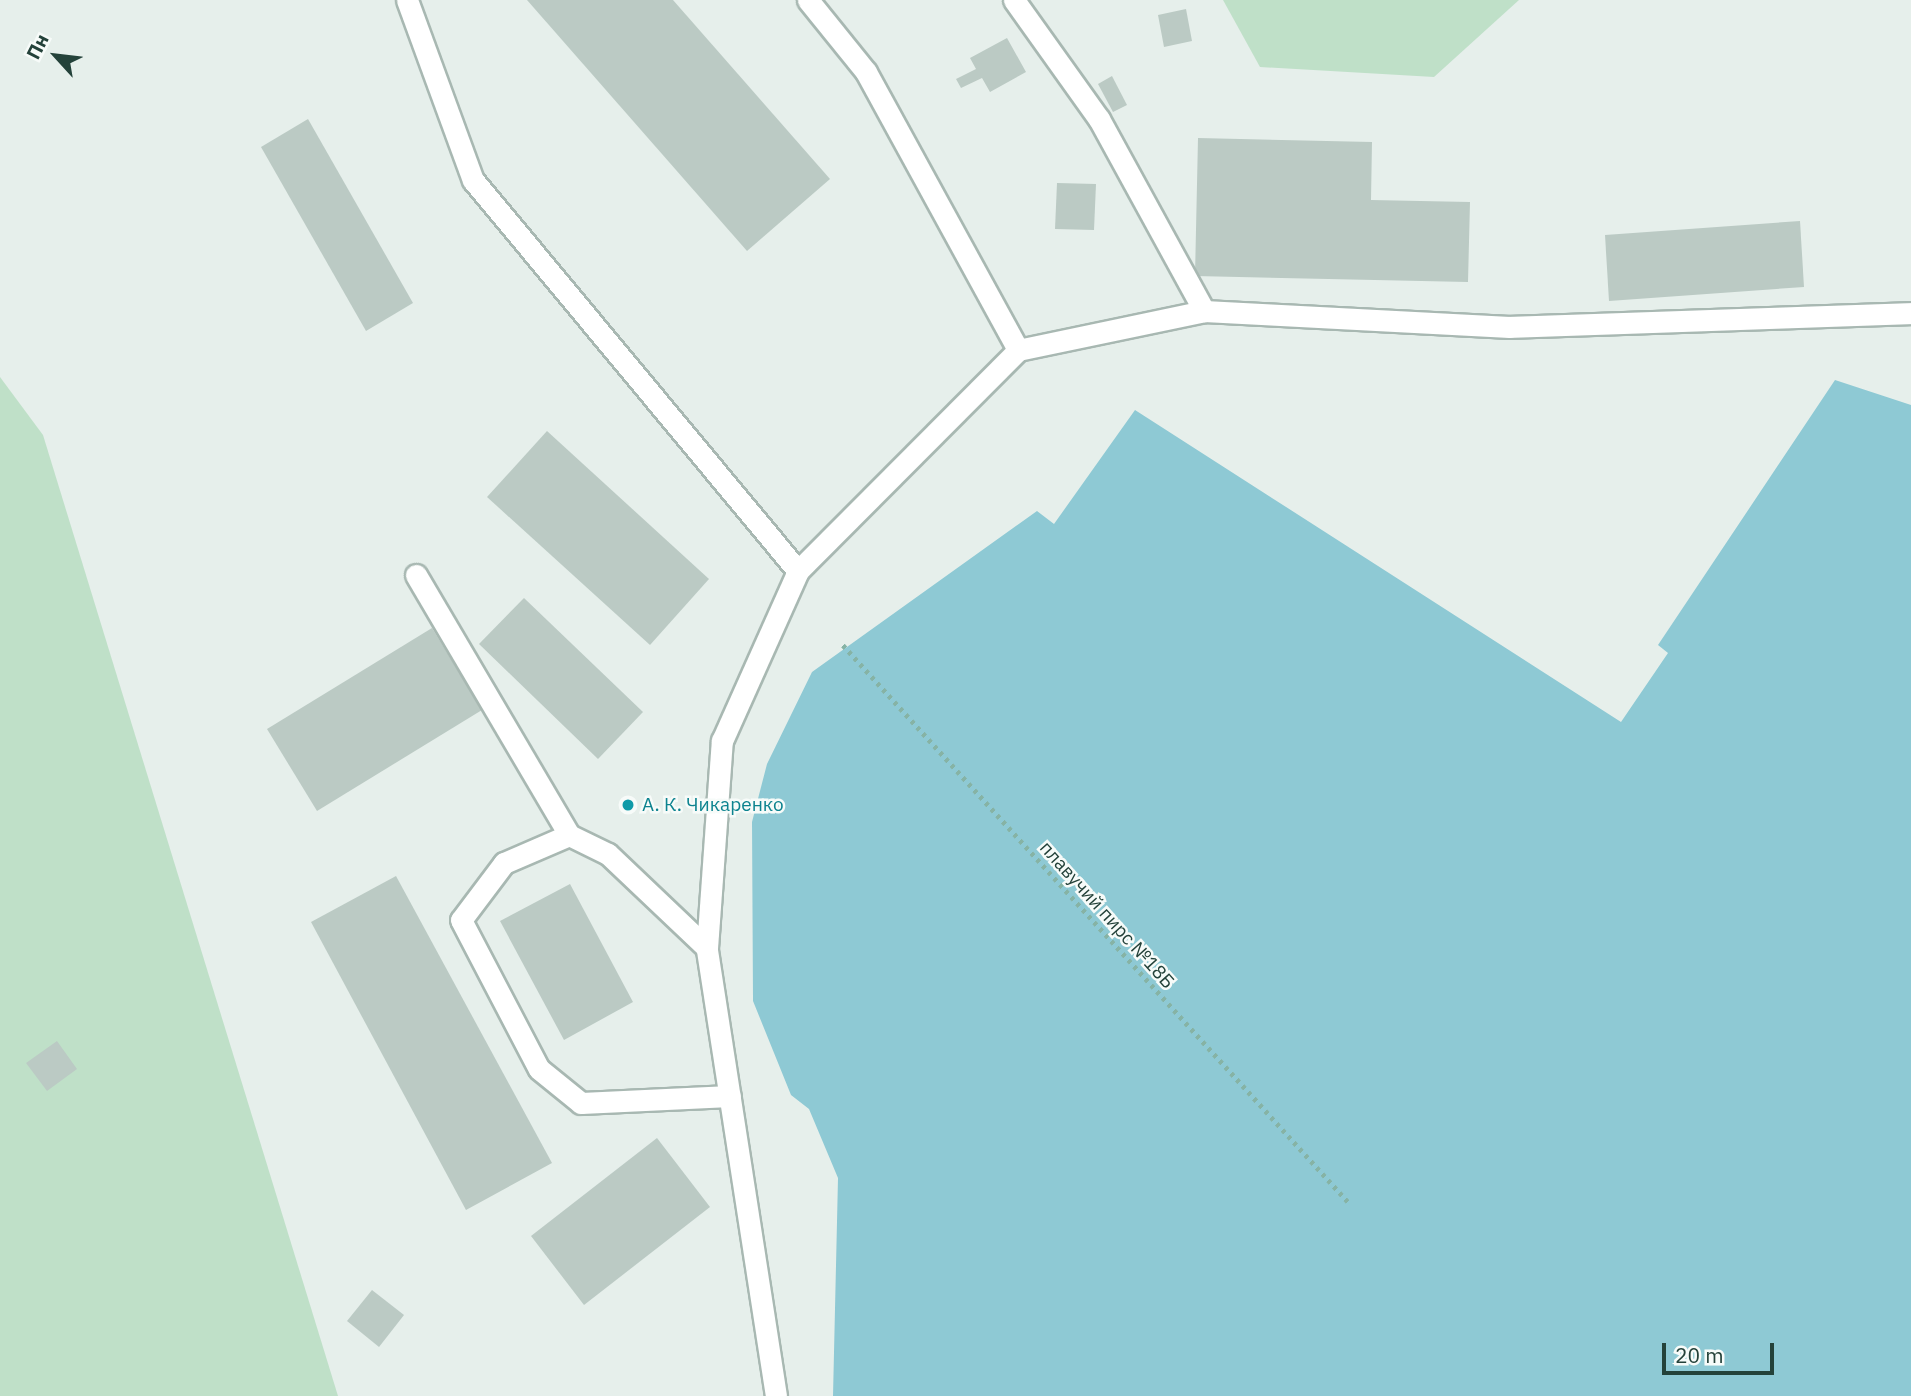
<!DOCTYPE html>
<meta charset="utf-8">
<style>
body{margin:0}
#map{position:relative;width:1911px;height:1396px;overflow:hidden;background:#e6efeb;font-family:"IBM Plex Sans",sans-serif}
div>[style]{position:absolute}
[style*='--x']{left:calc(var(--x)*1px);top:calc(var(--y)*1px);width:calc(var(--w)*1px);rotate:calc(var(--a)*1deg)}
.green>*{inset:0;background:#bfe0c8}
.water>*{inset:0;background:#8ec9d4}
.building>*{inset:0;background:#bbcac4}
.path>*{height:4.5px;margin-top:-2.25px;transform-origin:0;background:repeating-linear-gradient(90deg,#86b3a5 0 3.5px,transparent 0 8.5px)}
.roads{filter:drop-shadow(2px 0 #a8b8b2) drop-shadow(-2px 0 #a8b8b2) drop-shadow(0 2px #a8b8b2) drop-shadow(0 -2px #a8b8b2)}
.minor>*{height:21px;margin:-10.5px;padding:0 10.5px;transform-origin:10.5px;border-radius:10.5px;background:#fff}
.dots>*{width:19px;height:19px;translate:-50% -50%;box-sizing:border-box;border:4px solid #f7fbf9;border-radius:50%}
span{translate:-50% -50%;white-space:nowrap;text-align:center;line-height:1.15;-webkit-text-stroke:5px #f7fbf9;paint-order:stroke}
.culture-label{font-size:19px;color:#0d838f}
.left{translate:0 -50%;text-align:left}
.street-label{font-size:19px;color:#24423a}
.north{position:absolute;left:21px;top:21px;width:70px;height:70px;-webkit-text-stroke:5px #f7fbf9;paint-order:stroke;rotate:297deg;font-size:19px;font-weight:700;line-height:28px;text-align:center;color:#24423a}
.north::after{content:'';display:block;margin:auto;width:24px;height:32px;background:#24423a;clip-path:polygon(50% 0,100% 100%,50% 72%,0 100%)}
.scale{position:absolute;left:1662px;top:1343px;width:112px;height:32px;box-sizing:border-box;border:4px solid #24423a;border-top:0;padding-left:9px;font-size:21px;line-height:24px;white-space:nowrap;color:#24423a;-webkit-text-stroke:5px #f7fbf9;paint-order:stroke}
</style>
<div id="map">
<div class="green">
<i style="clip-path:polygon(1223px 0,1519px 0,1434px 77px,1260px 67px)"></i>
<i style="clip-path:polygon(0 377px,43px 435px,338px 1396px,0 1396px)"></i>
</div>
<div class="water">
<i style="clip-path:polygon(1835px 380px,1911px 405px,1911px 1396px,833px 1396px,838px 1178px,809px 1109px,791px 1095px,753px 1001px,752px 822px,767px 764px,812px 672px,1037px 511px,1054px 524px,1135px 410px,1621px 722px,1668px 653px,1658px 645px)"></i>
</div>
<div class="building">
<i style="clip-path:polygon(527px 0,673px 0,830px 179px,747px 251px)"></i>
<i style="clip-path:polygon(1186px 9px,1192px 41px,1164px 47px,1158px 15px)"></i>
<i style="clip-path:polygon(1007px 38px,1026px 72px,990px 92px,982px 78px,961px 88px,956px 79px,976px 69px,970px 58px)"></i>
<i style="clip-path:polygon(1112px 76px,1127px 105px,1113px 112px,1098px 84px)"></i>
<i style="clip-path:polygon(308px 119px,413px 303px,366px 331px,261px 147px)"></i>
<i style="clip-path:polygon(1198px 138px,1372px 142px,1371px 200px,1470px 202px,1468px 282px,1195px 276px)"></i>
<i style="clip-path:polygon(1057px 183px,1096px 184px,1094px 230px,1055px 229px)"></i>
<i style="clip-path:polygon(1800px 221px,1804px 287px,1609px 301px,1605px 235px)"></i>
<i style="clip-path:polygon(547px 431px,709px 579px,650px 645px,487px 497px)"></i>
<i style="clip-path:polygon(524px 598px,643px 712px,598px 759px,479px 644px)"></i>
<i style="clip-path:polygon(432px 628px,482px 710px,317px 811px,267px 729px)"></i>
<i style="clip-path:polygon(396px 876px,552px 1163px,466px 1210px,311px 922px)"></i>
<i style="clip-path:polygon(570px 884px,633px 1002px,564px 1040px,500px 921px)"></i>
<i style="clip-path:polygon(57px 1041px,77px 1069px,47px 1091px,26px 1063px)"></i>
<i style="clip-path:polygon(657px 1138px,710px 1207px,584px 1305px,531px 1236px)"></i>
<i style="clip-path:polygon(372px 1290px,404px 1315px,379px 1347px,347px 1321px)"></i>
</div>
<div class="path">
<i style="--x:843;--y:645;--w:755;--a:47.79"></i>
</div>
<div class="roads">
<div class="minor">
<i style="--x:407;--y:0;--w:192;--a:69.9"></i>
<i style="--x:473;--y:180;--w:508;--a:50.27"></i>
<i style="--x:808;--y:0;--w:92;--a:51.1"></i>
<i style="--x:866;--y:72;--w:317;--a:61.3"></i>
<i style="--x:1014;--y:0;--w:146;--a:54.5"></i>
<i style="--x:1099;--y:119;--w:219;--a:61.3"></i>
<i style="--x:416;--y:575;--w:302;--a:59.5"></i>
<i style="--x:707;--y:948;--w:137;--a:-136.5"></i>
<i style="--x:608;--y:854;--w:43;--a:-154"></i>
<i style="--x:569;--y:835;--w:71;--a:156.7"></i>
<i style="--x:504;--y:863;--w:71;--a:127"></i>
<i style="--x:461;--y:920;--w:168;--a:62.4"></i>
<i style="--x:539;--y:1069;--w:54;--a:39"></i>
<i style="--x:581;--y:1103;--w:149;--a:-2.7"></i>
<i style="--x:776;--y:1396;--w:453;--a:-98.8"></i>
<i style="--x:707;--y:948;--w:208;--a:-85.9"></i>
<i style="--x:722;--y:741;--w:186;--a:-65.9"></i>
<i style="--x:798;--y:571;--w:312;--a:-45.1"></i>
<i style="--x:1018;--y:350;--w:190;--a:-11.8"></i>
<i style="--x:1204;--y:311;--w:306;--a:3"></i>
<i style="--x:1510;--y:327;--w:401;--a:-2"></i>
</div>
</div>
<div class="dots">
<i style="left:628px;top:805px;background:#0f9aa8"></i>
</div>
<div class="culture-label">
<span class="left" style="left:642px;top:805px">А. К. Чикаренко</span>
</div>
<div class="street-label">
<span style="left:1107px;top:915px;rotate:48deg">плавучий пирс №18Б</span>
</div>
<div class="north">Пн</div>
<div class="scale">20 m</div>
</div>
